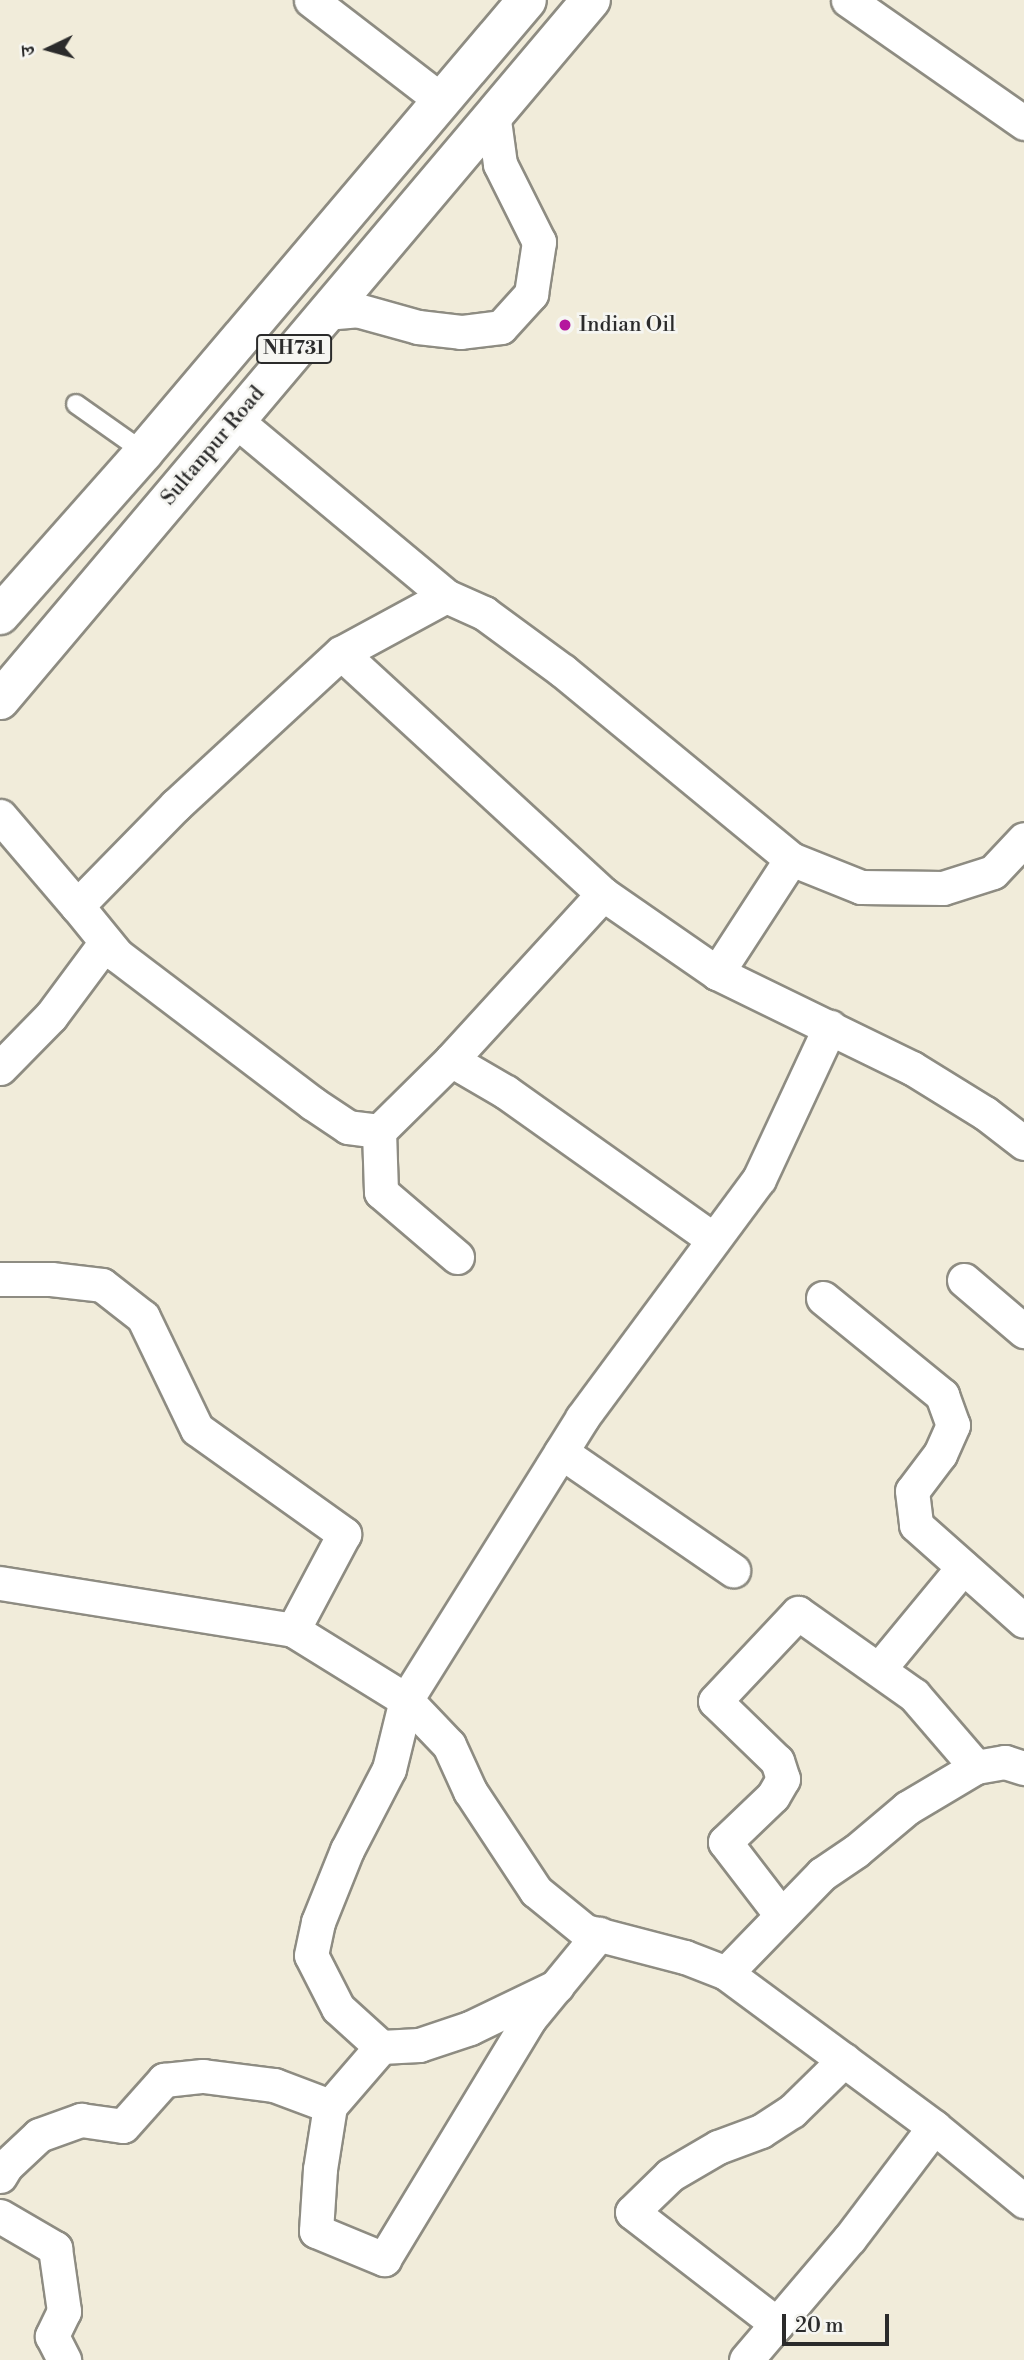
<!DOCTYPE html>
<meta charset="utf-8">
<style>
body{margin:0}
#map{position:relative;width:1024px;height:2360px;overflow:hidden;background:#f1ecda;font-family:"Libre Bodoni","Noto Serif Devanagari",serif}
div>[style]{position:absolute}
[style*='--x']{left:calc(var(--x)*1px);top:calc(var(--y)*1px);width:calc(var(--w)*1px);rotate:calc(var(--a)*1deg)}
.roads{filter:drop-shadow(2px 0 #8e8c82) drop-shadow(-2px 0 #8e8c82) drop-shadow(0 2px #8e8c82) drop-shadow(0 -2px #8e8c82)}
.service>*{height:18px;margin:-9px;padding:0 9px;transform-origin:9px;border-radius:9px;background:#fff}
.minor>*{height:33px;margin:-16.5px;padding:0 16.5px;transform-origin:16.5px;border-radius:16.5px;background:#fff}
.trunk>*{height:38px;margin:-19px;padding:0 19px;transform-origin:19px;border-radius:19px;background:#fff}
.dots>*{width:19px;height:19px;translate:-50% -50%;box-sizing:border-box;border:4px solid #f6f6f2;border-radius:50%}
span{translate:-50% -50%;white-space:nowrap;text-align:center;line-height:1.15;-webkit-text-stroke:5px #f6f6f2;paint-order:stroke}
.shield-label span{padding:2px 5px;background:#f6f6f2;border:2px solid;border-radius:5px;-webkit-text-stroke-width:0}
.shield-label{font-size:19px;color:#2b2b2b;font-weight:700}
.poi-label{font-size:21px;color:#2b2b2b}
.left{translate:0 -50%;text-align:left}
.street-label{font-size:21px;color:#2b2b2b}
.north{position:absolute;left:14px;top:14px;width:70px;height:70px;-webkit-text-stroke:5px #f6f6f2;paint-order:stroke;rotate:265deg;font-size:19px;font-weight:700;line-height:28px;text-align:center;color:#2b2b2b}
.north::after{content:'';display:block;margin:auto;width:24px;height:32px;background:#2b2b2b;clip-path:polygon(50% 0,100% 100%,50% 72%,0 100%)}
.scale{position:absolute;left:782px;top:2314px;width:107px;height:32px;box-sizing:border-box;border:4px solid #2b2b2b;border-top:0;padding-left:9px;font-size:21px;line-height:24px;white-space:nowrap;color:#2b2b2b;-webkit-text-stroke:5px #f6f6f2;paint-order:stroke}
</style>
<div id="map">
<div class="roads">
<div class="service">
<i style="--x:76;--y:404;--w:83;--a:35.2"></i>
</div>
<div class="minor">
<i style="--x:311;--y:0;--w:164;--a:37.6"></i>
<i style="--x:848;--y:0;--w:215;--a:34.9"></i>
<i style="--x:325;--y:313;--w:32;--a:-5"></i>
<i style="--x:357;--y:310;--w:63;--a:15.6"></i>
<i style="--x:418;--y:327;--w:43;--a:6.6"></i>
<i style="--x:461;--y:332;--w:40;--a:-7.1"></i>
<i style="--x:501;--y:327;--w:45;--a:-47.7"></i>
<i style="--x:531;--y:294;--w:53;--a:-81.3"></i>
<i style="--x:539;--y:242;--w:87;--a:-116.6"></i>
<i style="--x:500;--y:164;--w:51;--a:-97.8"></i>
<i style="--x:235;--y:420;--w:275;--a:39.8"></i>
<i style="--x:341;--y:653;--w:356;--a:42.6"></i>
<i style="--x:0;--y:816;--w:118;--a:49.5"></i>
<i style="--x:791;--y:859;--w:136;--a:123"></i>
<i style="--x:717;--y:973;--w:217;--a:26"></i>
<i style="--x:912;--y:1068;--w:86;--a:31.7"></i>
<i style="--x:985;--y:1113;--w:49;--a:37.6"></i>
<i style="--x:717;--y:973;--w:139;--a:-145.3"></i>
<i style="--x:603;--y:894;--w:225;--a:132.5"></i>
<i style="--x:451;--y:1060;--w:101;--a:135.4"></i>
<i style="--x:379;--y:1131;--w:31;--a:-173"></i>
<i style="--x:348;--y:1127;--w:43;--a:-146.3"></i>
<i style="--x:312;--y:1103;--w:245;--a:-142.8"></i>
<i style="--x:117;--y:955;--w:63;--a:-129.2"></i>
<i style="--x:77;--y:906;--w:141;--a:-45.6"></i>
<i style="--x:176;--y:805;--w:224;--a:-42.7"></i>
<i style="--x:341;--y:653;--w:119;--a:-28.5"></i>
<i style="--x:446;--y:596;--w:42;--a:24.1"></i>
<i style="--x:484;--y:613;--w:98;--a:36.3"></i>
<i style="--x:563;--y:671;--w:296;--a:39.5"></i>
<i style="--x:791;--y:859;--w:75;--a:21.8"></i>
<i style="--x:861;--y:887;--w:82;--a:0.7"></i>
<i style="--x:943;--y:888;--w:52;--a:-17.7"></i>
<i style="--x:993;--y:872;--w:45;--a:-46.8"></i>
<i style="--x:451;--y:1060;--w:64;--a:30.2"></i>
<i style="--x:506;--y:1092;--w:254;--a:35.4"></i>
<i style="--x:0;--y:1068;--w:73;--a:-45.6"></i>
<i style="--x:51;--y:1016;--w:92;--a:-53.4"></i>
<i style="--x:379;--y:1131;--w:61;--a:88.1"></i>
<i style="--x:381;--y:1192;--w:100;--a:40.5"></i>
<i style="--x:0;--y:1279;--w:51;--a:0"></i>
<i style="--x:51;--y:1279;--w:51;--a:6.7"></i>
<i style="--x:102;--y:1285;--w:52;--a:38"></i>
<i style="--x:143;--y:1317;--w:124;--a:64.3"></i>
<i style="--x:197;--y:1429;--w:181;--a:35.5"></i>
<i style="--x:344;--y:1534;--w:109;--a:118"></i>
<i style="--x:964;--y:1280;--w:79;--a:40.4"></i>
<i style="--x:823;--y:1298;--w:154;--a:39.2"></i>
<i style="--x:942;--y:1395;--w:32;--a:70"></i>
<i style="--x:953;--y:1425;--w:32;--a:114"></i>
<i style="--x:940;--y:1454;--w:46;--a:127.1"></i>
<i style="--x:912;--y:1491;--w:34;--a:83"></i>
<i style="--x:916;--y:1525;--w:144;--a:41.6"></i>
<i style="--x:561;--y:1452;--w:209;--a:34.5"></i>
<i style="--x:0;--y:1583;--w:297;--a:9.1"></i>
<i style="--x:293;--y:1630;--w:133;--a:31.8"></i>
<i style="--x:406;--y:1700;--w:62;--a:46.3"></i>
<i style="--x:449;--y:1745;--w:51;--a:65.5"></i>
<i style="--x:470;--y:1791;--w:120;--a:56.6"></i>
<i style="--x:536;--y:1891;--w:63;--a:39.2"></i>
<i style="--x:585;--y:1931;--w:103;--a:14.6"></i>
<i style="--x:685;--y:1957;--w:44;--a:21.3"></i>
<i style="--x:726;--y:1973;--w:259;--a:36.5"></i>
<i style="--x:934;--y:2127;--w:117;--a:39.4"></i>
<i style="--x:879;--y:1669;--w:132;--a:-50.5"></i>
<i style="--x:781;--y:1915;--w:92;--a:-127.5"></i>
<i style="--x:725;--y:1842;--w:66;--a:-43.8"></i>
<i style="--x:773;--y:1796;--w:20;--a:-60"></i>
<i style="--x:783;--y:1779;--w:19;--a:-108"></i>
<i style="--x:777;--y:1761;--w:86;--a:-135.9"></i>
<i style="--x:715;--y:1701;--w:121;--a:-46.7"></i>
<i style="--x:798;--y:1613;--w:142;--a:35.3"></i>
<i style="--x:914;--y:1695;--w:95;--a:49.3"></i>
<i style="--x:726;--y:1973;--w:138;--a:-45.9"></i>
<i style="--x:822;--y:1874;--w:41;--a:-34.1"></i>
<i style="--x:856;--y:1851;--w:67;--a:-40.1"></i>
<i style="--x:907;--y:1808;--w:80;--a:-30.7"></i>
<i style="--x:976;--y:1767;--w:29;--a:-10"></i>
<i style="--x:1005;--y:1762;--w:20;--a:18"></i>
<i style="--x:557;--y:1986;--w:97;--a:154.2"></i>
<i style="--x:470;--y:2028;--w:54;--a:161.6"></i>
<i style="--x:419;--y:2045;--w:38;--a:177"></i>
<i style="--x:381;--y:2047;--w:58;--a:-137.8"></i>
<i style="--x:338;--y:2008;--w:59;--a:-117"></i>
<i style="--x:311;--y:1955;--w:34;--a:-78"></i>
<i style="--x:318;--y:1922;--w:78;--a:-68.1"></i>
<i style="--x:347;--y:1850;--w:91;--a:-62.6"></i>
<i style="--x:389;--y:1769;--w:71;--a:-76.2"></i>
<i style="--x:406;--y:1700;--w:332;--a:-58"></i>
<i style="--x:582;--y:1418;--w:297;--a:-53.5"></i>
<i style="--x:759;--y:1179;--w:168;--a:-65"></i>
<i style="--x:381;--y:2047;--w:78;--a:130.8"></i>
<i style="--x:330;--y:2106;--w:64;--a:99"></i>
<i style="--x:320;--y:2169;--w:62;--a:93.7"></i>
<i style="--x:316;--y:2231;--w:74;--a:22.4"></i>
<i style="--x:384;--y:2259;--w:282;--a:-58.8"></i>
<i style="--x:530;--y:2018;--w:109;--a:-50.6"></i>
<i style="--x:0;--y:2176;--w:12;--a:-59"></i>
<i style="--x:6;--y:2166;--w:45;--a:-43.2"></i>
<i style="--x:39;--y:2135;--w:45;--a:-19.7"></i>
<i style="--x:81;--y:2120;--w:42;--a:8.1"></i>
<i style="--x:123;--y:2126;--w:62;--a:-48.3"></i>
<i style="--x:164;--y:2080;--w:39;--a:-6"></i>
<i style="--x:203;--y:2076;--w:72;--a:7.2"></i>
<i style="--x:274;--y:2085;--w:60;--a:20.6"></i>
<i style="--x:0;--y:2216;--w:64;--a:30.2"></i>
<i style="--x:55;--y:2248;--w:64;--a:81.9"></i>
<i style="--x:64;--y:2311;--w:28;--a:116"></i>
<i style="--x:52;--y:2336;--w:27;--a:63"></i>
<i style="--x:777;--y:2324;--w:183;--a:-142.3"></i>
<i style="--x:632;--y:2212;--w:53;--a:-44.2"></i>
<i style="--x:670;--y:2175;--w:56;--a:-30.3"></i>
<i style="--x:718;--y:2147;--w:46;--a:-20.4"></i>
<i style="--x:761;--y:2131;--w:37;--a:-33"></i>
<i style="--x:792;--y:2111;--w:73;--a:-44.4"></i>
<i style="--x:746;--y:2360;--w:160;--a:-49.6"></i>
<i style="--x:850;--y:2238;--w:139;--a:-52.9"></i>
</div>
<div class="trunk">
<i style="--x:0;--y:615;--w:217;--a:-48.5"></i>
<i style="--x:144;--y:452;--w:592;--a:-49.72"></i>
<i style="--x:0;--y:700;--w:916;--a:-49.83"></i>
</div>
</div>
<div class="dots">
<i style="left:565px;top:325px;background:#b5179e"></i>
</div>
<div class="shield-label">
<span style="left:294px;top:349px">NH731</span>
</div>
<div class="poi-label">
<span class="left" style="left:579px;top:325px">Indian Oil</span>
</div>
<div class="street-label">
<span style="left:213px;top:446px;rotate:-50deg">Sultanpur Road</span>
</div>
<div class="north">उ</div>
<div class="scale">20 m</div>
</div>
